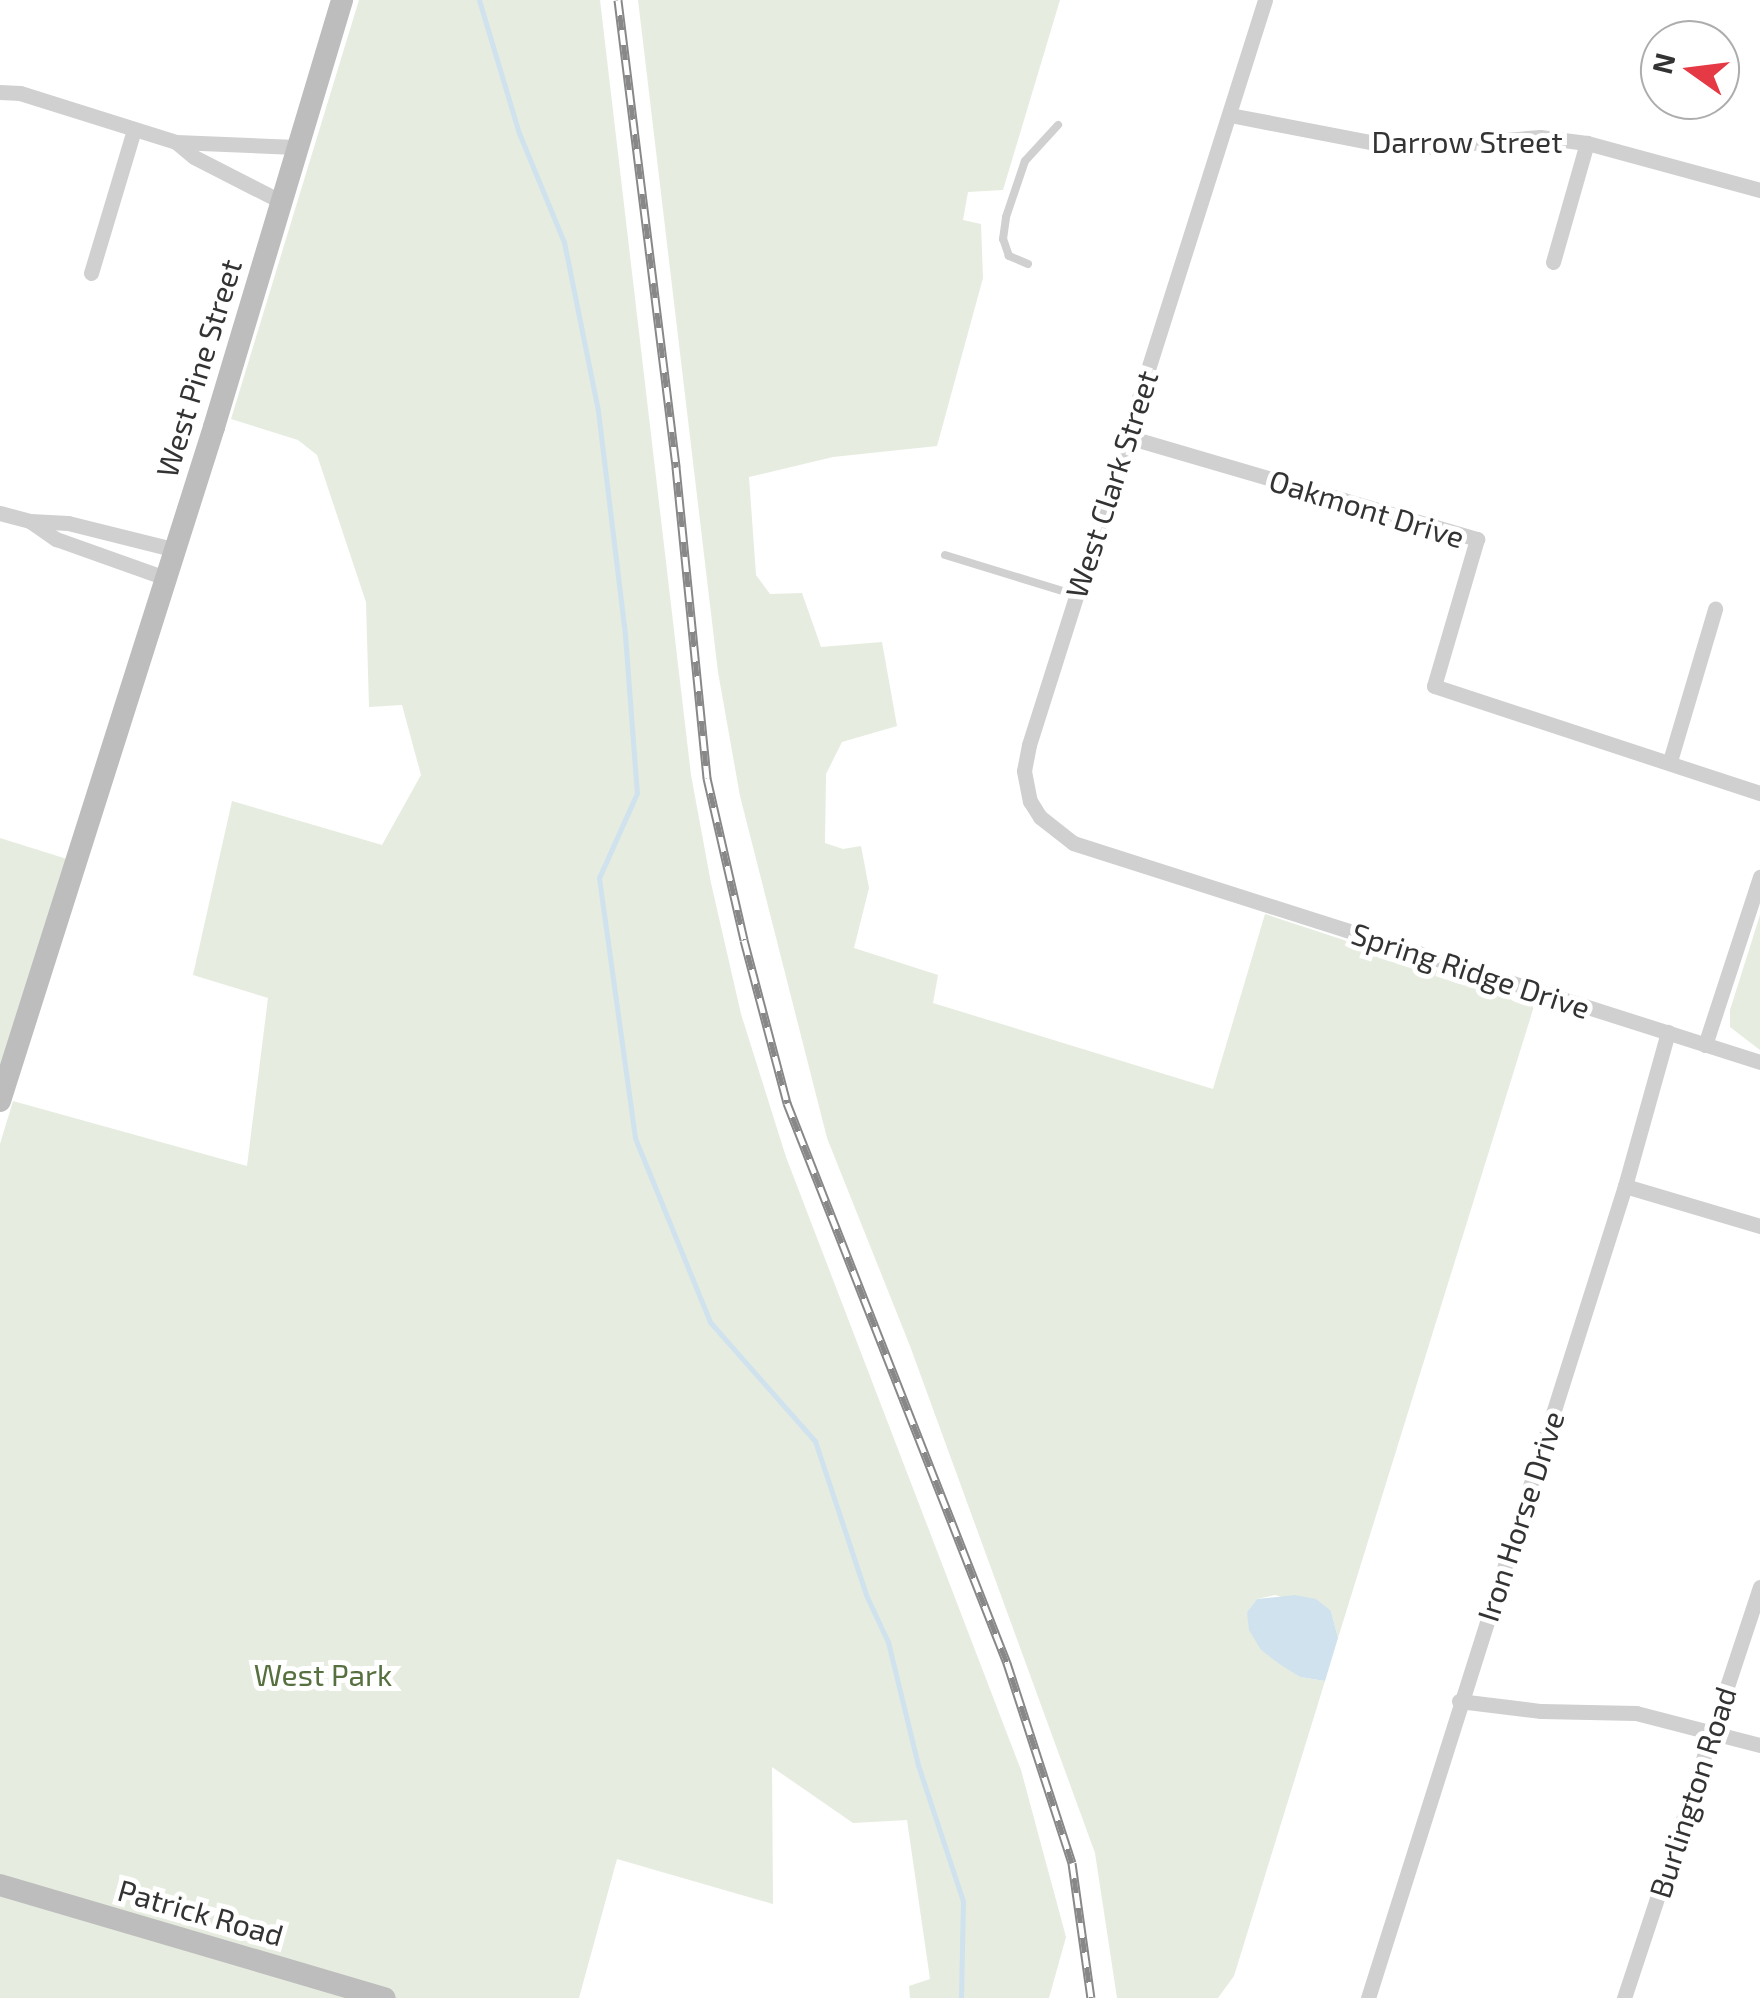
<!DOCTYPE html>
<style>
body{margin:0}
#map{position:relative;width:1760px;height:1998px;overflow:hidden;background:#fff;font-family:"Exo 2",sans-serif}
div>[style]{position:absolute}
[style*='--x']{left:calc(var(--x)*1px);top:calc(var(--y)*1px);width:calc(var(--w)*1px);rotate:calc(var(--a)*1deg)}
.green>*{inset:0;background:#e6ecdf}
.water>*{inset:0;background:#cfe2ee}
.stream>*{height:5px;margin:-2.5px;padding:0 2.5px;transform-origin:2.5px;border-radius:2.5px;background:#cfe2ee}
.lane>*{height:8px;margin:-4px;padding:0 4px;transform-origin:4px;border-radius:4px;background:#d0d0d0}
.street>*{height:15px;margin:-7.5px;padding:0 7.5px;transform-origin:7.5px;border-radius:7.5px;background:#d0d0d0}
.secondary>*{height:22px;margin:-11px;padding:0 11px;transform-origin:11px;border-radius:11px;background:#bdbdbd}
.rail>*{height:9px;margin-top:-4.5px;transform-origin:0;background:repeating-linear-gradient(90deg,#fff 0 15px,#888 0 30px);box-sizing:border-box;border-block:2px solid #888}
span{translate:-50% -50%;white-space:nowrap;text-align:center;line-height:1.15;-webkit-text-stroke:10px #fff;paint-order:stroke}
.street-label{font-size:30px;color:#333}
.park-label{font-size:30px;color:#56703f}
.north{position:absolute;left:1640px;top:20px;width:100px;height:100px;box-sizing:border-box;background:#fff;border:2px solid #adadad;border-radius:50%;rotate:284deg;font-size:28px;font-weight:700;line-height:40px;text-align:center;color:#333}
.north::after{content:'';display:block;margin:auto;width:35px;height:45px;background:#e63946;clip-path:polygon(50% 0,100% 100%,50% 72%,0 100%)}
</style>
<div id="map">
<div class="green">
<i style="clip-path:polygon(359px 0,600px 0,691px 775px,711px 883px,741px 1014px,786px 1157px,1021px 1770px,1066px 1937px,1049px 1998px,910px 1998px,909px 1986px,930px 1979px,907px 1820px,853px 1823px,772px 1767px,773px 1904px,617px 1859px,579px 1998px,0 1998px,0 1144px,13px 1101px,247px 1166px,268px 998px,193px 975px,232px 801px,382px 845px,421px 775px,402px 705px,369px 707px,366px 602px,317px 455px,298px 440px,231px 419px)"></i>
<i style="clip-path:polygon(638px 0,1060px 0,1003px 190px,968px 192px,963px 220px,981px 224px,983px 278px,937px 446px,833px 457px,749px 477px,756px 575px,770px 594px,802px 593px,821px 647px,882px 642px,897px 726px,842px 742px,826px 774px,825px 843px,843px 849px,861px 846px,869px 888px,854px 948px,938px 975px,933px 1003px,1213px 1089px,1265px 914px,1535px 1003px,1338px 1638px,1331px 1611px,1275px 1595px,1257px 1599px,1247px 1612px,1261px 1650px,1300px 1677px,1325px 1681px,1234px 1976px,1218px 1998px,1117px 1998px,1095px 1853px,910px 1346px,827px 1138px,740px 796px,718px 672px)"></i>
<i style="clip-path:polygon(0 838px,67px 859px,0 1070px)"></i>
<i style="clip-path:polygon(1760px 915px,1760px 1050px,1730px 1027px,1730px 1010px)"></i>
</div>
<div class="water">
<i style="clip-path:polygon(1295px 1595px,1316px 1599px,1331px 1611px,1338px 1638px,1325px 1681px,1300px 1677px,1278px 1663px,1261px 1650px,1249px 1630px,1247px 1612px,1257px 1599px)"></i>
</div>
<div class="stream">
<i style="--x:479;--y:0;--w:139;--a:73.3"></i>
<i style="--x:519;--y:133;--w:118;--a:67.6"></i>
<i style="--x:564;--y:242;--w:172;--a:78.6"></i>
<i style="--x:598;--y:411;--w:226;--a:83.1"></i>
<i style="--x:625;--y:635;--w:158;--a:85.7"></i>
<i style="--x:637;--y:793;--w:93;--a:114.1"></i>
<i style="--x:599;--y:878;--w:262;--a:82.1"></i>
<i style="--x:635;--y:1138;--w:199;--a:67.8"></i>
<i style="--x:710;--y:1322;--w:159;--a:48.6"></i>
<i style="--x:815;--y:1441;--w:164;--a:71.6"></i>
<i style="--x:867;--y:1597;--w:50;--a:65"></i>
<i style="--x:888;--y:1642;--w:127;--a:76.3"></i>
<i style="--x:918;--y:1765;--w:143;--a:71.7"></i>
<i style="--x:963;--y:1901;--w:97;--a:91.2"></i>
</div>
<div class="lane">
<i style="--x:1028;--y:264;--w:21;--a:-157"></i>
<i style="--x:1009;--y:256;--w:18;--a:-109"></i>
<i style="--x:1003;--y:239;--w:22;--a:-82"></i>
<i style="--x:1006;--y:217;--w:59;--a:-71.3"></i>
<i style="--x:1025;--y:161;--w:49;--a:-47.5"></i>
<i style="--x:945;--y:555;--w:137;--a:17"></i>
</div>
<div class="street">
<i style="--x:1265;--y:0;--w:781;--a:107.58"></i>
<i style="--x:1029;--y:745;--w:26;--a:101"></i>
<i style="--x:1024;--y:771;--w:31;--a:79"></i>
<i style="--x:1030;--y:801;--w:19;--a:58"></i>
<i style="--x:1040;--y:817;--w:42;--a:38.2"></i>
<i style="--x:1073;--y:843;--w:721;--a:17.68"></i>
<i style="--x:0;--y:92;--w:20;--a:3"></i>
<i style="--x:20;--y:93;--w:164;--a:17.4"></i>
<i style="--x:176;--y:142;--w:120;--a:2.4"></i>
<i style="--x:1230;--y:115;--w:159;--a:10.9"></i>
<i style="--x:1386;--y:145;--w:41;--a:2.8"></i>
<i style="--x:1427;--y:147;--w:113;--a:-5.1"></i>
<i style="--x:1540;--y:137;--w:47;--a:7.3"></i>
<i style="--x:1587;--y:143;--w:179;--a:15.2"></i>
<i style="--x:176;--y:142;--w:23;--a:40"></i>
<i style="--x:194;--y:157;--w:97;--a:27.1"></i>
<i style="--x:1553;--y:262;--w:124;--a:-74.1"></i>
<i style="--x:91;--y:273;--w:149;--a:-73.3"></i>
<i style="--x:1128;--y:437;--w:364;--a:16.3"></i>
<i style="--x:1477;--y:539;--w:153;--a:106.3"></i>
<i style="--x:1434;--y:686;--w:343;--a:18.2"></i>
<i style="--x:0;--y:513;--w:31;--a:15"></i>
<i style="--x:30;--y:521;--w:38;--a:3"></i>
<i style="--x:68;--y:523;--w:107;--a:14"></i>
<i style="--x:30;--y:521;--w:32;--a:35"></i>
<i style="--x:56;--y:539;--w:114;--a:19.6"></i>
<i style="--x:1670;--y:761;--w:159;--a:-73.5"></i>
<i style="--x:1705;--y:1045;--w:177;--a:-71.9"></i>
<i style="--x:1625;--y:1186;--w:141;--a:16.5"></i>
<i style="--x:1459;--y:1701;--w:83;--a:7"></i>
<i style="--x:1541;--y:1711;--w:95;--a:1.2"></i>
<i style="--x:1636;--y:1713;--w:128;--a:14.5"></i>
<i style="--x:1368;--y:1998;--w:852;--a:-72.44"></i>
<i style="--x:1625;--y:1186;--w:160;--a:-74.4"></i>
<i style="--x:1624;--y:1998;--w:433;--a:-71.7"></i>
</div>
<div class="secondary">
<i style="--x:0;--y:1101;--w:707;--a:-72.38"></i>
<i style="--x:214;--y:427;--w:446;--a:-73.3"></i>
<i style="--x:0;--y:1885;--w:401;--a:16.4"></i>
</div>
<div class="rail">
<i style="--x:618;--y:0;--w:471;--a:82.9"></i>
<i style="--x:676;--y:467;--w:313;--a:84.3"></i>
<i style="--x:707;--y:778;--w:166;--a:77.1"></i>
<i style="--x:744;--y:940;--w:169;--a:75.2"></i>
<i style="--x:787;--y:1103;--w:602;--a:68.55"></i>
<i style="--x:1007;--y:1663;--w:210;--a:72"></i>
<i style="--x:1072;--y:1863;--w:136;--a:82"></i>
</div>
<div class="street-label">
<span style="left:1467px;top:141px">Darrow Street</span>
<span style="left:198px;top:368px;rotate:-73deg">West Pine Street</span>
<span style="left:1111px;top:484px;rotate:-72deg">West Clark Street</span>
<span style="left:1367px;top:508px;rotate:17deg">Oakmont Drive</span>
<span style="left:1471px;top:970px;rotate:18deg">Spring Ridge Drive</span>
<span style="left:1520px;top:1516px;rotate:-72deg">Iron Horse Drive</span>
<span style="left:1692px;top:1792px;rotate:-72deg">Burlington Road</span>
<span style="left:201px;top:1912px;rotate:16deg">Patrick Road</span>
</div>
<div class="park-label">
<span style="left:323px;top:1674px">West Park</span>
</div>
<div class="north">N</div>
</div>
